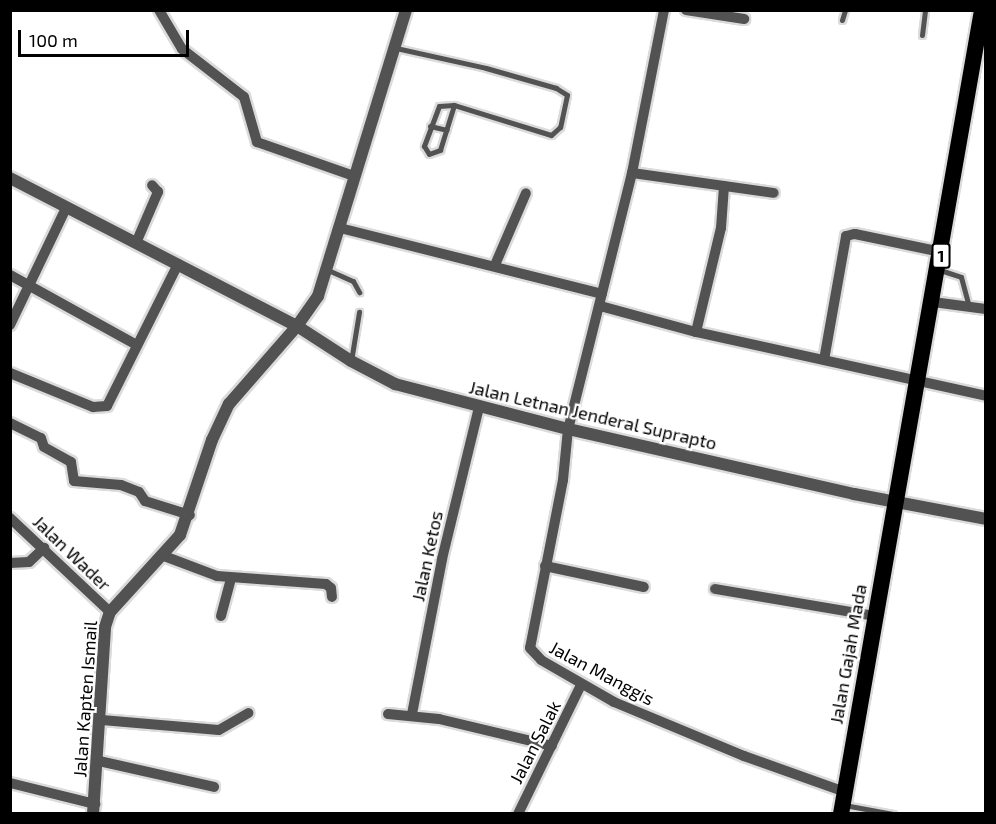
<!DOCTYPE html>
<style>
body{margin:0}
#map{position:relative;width:996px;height:824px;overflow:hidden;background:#fff;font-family:"Exo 2",sans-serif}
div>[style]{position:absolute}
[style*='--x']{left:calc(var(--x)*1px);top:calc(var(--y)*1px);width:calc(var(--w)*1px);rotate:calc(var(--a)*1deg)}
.roads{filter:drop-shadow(2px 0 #dbdbdb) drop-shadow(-2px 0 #dbdbdb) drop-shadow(0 2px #dbdbdb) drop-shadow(0 -2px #dbdbdb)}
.service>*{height:5px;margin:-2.5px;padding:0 2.5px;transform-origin:2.5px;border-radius:2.5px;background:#525252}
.minor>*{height:10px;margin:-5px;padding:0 5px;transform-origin:5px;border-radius:5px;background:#525252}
.tertiary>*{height:12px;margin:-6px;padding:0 6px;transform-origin:6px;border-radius:6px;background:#525252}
.trunk>*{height:16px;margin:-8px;padding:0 8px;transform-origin:8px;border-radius:8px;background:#000}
span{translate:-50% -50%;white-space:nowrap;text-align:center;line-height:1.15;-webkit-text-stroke:4.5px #fff;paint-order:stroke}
.shield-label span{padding:2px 4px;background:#fff;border:2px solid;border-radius:4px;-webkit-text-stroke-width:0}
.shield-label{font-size:16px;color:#000;font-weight:700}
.street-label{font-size:18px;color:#000}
.frame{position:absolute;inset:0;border:12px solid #000;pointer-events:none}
.scale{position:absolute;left:18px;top:30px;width:171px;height:27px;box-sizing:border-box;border:3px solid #000;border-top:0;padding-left:8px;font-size:18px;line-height:21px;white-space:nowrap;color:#000;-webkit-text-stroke:4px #fff;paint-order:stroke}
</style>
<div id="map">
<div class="roads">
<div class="service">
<i style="--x:842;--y:20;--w:10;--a:-73"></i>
<i style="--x:922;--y:35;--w:25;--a:-83"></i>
<i style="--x:396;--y:48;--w:92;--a:12.5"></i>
<i style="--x:486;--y:68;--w:73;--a:15.9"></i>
<i style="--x:556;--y:88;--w:13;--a:32"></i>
<i style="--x:567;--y:95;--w:33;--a:102"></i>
<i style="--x:560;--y:127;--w:12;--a:138"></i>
<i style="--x:551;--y:135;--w:102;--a:-162.8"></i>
<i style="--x:454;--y:105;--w:15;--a:176"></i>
<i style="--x:439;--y:106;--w:43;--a:110.6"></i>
<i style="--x:424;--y:146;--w:9;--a:58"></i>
<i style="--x:429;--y:154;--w:12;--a:-20"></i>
<i style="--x:440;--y:150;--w:47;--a:-72.7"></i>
<i style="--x:430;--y:126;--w:17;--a:13"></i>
<i style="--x:328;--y:270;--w:27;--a:24"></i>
<i style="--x:353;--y:281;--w:13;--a:61"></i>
<i style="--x:940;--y:270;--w:22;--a:18"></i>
<i style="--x:961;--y:277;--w:31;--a:75"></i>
<i style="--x:351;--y:361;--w:50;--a:-80.7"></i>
<i style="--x:844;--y:805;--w:50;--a:10.4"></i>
</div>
<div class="minor">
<i style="--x:159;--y:10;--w:45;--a:59.5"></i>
<i style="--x:182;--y:49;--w:78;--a:37.7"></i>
<i style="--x:244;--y:97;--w:47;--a:73.9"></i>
<i style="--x:257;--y:142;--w:103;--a:19.3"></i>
<i style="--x:664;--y:10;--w:166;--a:101.1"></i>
<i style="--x:632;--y:173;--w:264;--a:104"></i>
<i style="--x:568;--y:429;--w:51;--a:95.6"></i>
<i style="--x:563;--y:480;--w:171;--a:101.1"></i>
<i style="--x:530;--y:648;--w:16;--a:47"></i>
<i style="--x:541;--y:660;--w:84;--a:29.9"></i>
<i style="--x:614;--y:702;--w:141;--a:22.6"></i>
<i style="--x:744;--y:756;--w:107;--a:19.6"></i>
<i style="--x:686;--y:10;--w:59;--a:8.8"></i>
<i style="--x:632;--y:173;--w:143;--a:8"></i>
<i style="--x:340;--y:228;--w:270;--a:14.1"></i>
<i style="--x:136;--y:243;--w:56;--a:-66.7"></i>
<i style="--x:158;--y:192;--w:9;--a:-131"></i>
<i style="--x:495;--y:265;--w:78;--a:-66.7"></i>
<i style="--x:10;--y:275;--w:145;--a:28.9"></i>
<i style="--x:933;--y:302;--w:53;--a:7.5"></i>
<i style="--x:600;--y:306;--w:99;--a:15.2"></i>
<i style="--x:696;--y:332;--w:297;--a:12.4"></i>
<i style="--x:10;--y:325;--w:130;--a:-64.4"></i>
<i style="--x:696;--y:332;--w:107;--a:-76.5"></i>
<i style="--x:721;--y:228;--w:42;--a:-85.9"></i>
<i style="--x:824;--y:360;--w:126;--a:-79.9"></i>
<i style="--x:846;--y:236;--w:9;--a:-13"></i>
<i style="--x:855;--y:234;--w:88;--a:11.8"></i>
<i style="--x:10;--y:373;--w:90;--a:22.3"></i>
<i style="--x:93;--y:407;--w:14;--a:-4"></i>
<i style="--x:107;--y:406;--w:159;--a:-63.4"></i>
<i style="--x:10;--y:423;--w:34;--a:26"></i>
<i style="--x:41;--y:438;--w:9;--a:72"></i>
<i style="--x:44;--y:447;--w:31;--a:29"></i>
<i style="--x:71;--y:462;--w:19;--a:81"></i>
<i style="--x:74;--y:481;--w:47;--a:4.9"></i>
<i style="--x:121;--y:485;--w:19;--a:21"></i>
<i style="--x:139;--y:492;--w:11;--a:56"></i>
<i style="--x:145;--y:501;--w:47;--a:17.3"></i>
<i style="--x:10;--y:518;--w:137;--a:43.2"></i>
<i style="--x:164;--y:556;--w:57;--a:20.7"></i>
<i style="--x:217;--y:576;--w:109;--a:4.2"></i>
<i style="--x:326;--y:584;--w:6;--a:39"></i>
<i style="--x:331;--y:588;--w:9;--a:84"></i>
<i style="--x:10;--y:563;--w:19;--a:-3"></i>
<i style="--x:29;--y:562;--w:21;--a:-43"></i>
<i style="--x:545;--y:566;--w:101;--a:12"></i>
<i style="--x:715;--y:589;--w:161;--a:9.6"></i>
<i style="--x:221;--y:616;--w:39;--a:-75"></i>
<i style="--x:388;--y:714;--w:51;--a:5.6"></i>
<i style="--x:439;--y:719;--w:116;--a:13.4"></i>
<i style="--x:412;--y:714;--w:158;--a:-79"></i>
<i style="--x:442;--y:559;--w:156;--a:-76.3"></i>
<i style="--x:102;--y:720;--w:117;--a:4.9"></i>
<i style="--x:219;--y:730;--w:34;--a:-30"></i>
<i style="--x:99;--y:761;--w:118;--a:12.7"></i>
<i style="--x:10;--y:783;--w:88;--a:13.9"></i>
<i style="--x:518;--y:814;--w:144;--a:-64"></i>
</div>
<div class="tertiary">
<i style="--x:10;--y:178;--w:323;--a:27.3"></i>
<i style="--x:297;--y:326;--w:64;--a:32.9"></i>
<i style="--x:351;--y:361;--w:50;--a:27.6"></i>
<i style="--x:395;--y:384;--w:179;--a:14.6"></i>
<i style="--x:568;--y:429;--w:293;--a:12.8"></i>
<i style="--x:854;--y:494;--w:134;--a:10.7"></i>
<i style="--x:93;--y:814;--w:187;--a:-86.3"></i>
<i style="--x:105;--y:627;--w:16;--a:-72"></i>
<i style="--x:110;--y:612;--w:104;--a:-47.7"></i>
<i style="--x:180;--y:535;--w:100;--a:-71.4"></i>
<i style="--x:212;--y:440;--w:40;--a:-65"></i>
<i style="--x:229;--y:404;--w:103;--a:-48.9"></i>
<i style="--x:297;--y:326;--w:37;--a:-55"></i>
<i style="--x:318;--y:296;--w:299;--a:-72.9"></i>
</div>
<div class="trunk">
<i style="--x:841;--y:814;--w:816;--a:-80.05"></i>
</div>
</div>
<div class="shield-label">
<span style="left:941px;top:256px">1</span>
</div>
<div class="street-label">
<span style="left:593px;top:415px;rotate:13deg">Jalan Letnan Jenderal Suprapto</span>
<span style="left:72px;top:553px;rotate:44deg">Jalan Wader</span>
<span style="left:427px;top:556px;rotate:-78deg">Jalan Ketos</span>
<span style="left:848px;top:654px;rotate:-80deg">Jalan Gajah Mada</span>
<span style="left:602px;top:673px;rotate:28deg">Jalan Manggis</span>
<span style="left:85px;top:699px;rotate:-86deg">Jalan Kapten Ismail</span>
<span style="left:535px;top:742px;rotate:-63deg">Jalan Salak</span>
</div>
<div class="frame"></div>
<div class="scale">100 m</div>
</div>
